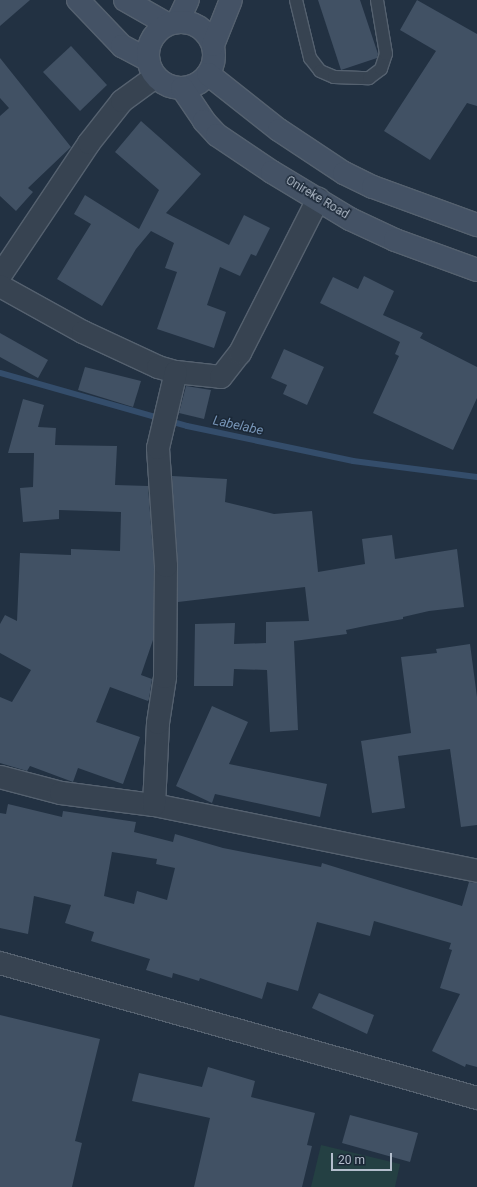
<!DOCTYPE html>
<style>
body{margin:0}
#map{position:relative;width:477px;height:1187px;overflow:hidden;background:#223142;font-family:Roboto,sans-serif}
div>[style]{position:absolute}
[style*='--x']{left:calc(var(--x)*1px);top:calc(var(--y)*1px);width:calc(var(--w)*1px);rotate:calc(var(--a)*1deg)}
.green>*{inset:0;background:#244043}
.stream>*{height:6px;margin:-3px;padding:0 3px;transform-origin:3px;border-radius:3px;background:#344d6b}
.building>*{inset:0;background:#415164}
.roads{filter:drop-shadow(1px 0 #55616f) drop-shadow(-1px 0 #55616f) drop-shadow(0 1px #55616f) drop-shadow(0 -1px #55616f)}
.lane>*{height:12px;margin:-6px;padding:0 6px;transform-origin:6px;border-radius:6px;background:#374351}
.street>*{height:22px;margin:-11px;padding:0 11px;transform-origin:11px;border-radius:11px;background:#374351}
.secondary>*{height:22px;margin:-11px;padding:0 11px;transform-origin:11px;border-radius:11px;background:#445265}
.secondary>.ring{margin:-11px;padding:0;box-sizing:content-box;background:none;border:22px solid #445265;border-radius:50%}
span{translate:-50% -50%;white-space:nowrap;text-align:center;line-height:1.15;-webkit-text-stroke:3px #1b2837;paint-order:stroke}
.street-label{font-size:12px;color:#b3becc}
.water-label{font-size:13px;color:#7795b7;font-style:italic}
.scale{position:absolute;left:331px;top:1153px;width:61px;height:18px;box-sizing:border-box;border:2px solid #b3becc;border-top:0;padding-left:5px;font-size:12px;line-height:14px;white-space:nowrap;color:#b3becc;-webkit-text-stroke:3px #1b2837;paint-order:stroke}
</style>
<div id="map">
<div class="green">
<i style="clip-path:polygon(321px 1145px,400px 1164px,395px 1187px,311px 1187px)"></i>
</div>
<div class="stream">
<i style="--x:0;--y:373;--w:194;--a:15.8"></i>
<i style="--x:187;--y:426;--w:170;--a:11.9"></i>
<i style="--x:353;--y:461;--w:125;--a:7.4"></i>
</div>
<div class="building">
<i style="clip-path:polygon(0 0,30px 0,0 26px)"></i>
<i style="clip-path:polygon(318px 0,360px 0,378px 54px,377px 58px,341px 70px)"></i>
<i style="clip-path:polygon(417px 0,477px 34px,477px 106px,467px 103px,430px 160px,384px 131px,436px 51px,400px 30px)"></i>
<i style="clip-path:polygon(71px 46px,107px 85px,80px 111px,43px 72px)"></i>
<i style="clip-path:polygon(0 58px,71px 147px,28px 188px,33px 192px,16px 211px,0 196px,0 116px,9px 108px,0 98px)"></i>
<i style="clip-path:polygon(141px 121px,201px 174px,166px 213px,229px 245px,244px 215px,270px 228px,256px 256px,251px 254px,240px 276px,220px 267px,207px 305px,226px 312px,214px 348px,157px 329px,177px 272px,165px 268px,174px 243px,151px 231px,136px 249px,102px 306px,57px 279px,91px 224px,74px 214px,85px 195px,139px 229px,159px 190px,115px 152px)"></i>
<i style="clip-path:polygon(364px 276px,394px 291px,383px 315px,423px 333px,420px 338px,477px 367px,477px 398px,453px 450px,373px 413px,399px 356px,395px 354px,400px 342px,320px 303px,333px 277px,358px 289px)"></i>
<i style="clip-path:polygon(0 333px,48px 360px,38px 378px,0 357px)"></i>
<i style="clip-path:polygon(284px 349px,324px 367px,307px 405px,283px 394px,287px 385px,271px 378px)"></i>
<i style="clip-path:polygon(85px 367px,141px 381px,133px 407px,78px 390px)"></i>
<i style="clip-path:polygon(186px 386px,211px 390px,204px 419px,179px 413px)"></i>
<i style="clip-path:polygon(23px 399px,44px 405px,38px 427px,56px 428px,55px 445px,117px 446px,115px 485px,148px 486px,154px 566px,153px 640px,141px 675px,152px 679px,149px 699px,148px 701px,110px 687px,96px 722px,140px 737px,123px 784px,78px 768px,73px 782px,30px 766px,27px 771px,0 763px,0 697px,12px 702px,31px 670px,0 653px,0 624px,5px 615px,17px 621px,20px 553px,71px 555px,71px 549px,120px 551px,121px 512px,59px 510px,59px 519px,23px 522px,20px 488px,33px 487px,34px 453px,8px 453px)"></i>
<i style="clip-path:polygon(172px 476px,227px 479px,225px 502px,274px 514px,312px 511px,318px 572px,365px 564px,362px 539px,392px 535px,395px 559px,457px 549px,464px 607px,429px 611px,403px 617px,403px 619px,370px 625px,346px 630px,347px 634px,294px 641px,298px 730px,270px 732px,267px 670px,234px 669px,233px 686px,194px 686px,195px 624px,235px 623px,234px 644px,266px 643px,266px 622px,309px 621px,305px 587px,178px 602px)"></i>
<i style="clip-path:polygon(470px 644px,477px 697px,477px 825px,461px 827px,450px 749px,398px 756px,405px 808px,372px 813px,361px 741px,411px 733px,401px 657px,437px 653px,436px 649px)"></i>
<i style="clip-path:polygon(212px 706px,248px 722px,229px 764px,327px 784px,320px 817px,215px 794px,212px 803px,176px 786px)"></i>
<i style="clip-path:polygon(evenodd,8px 804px,62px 817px,63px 811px,136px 822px,134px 832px,173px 842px,175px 834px,223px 848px,321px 867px,322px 863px,462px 906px,469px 882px,477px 883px,477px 1067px,466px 1064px,465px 1067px,432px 1051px,460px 994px,440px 988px,452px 950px,449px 949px,451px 943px,374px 921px,370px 936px,317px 922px,298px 991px,267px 982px,262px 999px,200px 978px,199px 981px,173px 973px,172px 978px,146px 970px,150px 959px,91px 941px,94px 932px,65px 923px,71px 905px,34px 896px,28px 934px,0 928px,0 813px,6px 814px,8px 804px,112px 852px,157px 859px,156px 864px,175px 868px,167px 900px,137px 891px,134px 904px,104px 896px,112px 852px)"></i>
<i style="clip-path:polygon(319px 993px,374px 1015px,367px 1034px,312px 1008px)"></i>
<i style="clip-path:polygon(0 1015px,100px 1039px,75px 1141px,82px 1143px,72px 1187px,0 1187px)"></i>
<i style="clip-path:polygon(208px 1067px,255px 1081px,251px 1097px,315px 1113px,307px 1145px,312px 1146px,302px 1187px,194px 1187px,210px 1118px,132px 1101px,139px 1073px,202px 1087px)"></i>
<i style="clip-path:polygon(350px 1115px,418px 1133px,410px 1162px,342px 1143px)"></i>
</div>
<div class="roads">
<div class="lane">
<i style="--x:296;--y:0;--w:60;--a:76.4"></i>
<i style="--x:310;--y:58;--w:16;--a:52"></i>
<i style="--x:320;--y:71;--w:15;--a:23"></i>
<i style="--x:334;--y:77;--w:35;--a:2"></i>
<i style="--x:369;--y:78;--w:15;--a:-37"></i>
<i style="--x:381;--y:69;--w:16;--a:-72"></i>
<i style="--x:386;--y:54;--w:55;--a:-99.5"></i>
</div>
<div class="street">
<i style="--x:0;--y:276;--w:160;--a:-56.2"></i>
<i style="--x:89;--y:143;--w:53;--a:-51.8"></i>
<i style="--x:122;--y:101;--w:41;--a:-36"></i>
<i style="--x:0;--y:286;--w:95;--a:29"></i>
<i style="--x:83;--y:332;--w:83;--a:25"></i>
<i style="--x:158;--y:367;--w:19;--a:16"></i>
<i style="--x:176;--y:372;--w:45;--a:6.3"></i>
<i style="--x:221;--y:377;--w:31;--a:-52"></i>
<i style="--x:240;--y:353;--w:173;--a:-63.1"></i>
<i style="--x:0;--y:777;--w:63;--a:14.7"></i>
<i style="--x:61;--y:793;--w:94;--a:7.4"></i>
<i style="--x:154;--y:805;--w:330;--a:11.5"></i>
<i style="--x:154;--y:805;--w:82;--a:-87.2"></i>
<i style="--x:158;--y:723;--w:47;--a:-81.3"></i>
<i style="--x:165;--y:677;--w:111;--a:-89.5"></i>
<i style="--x:166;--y:566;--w:118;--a:-93.9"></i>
<i style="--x:158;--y:448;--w:78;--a:-76.7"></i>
<i style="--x:0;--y:963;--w:496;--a:15.8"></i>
</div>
<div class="secondary">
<i style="--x:78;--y:0;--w:64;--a:46.3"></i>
<i style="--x:122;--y:46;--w:30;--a:28"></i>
<i style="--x:125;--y:0;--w:48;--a:29.7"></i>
<i style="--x:178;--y:21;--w:23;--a:-65"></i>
<i class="ring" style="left:148px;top:22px;width:44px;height:44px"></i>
<i style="--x:213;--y:45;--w:48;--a:-68.2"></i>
<i style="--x:208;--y:74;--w:90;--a:38.3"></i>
<i style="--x:279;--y:130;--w:78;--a:33.5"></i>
<i style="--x:344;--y:173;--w:32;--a:26"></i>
<i style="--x:373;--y:187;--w:111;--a:20.1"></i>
<i style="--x:182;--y:88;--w:40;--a:56"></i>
<i style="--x:204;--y:121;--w:19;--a:47"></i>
<i style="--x:217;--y:135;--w:66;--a:33.9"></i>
<i style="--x:272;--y:172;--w:91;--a:31.1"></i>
<i style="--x:350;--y:219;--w:50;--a:25"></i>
<i style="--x:395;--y:240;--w:87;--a:20.1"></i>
</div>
</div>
<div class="street-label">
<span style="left:317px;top:198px;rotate:31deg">Onireke Road</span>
</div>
<div class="water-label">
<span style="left:238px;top:426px;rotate:12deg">Labelabe</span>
</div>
<div class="scale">20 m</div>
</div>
